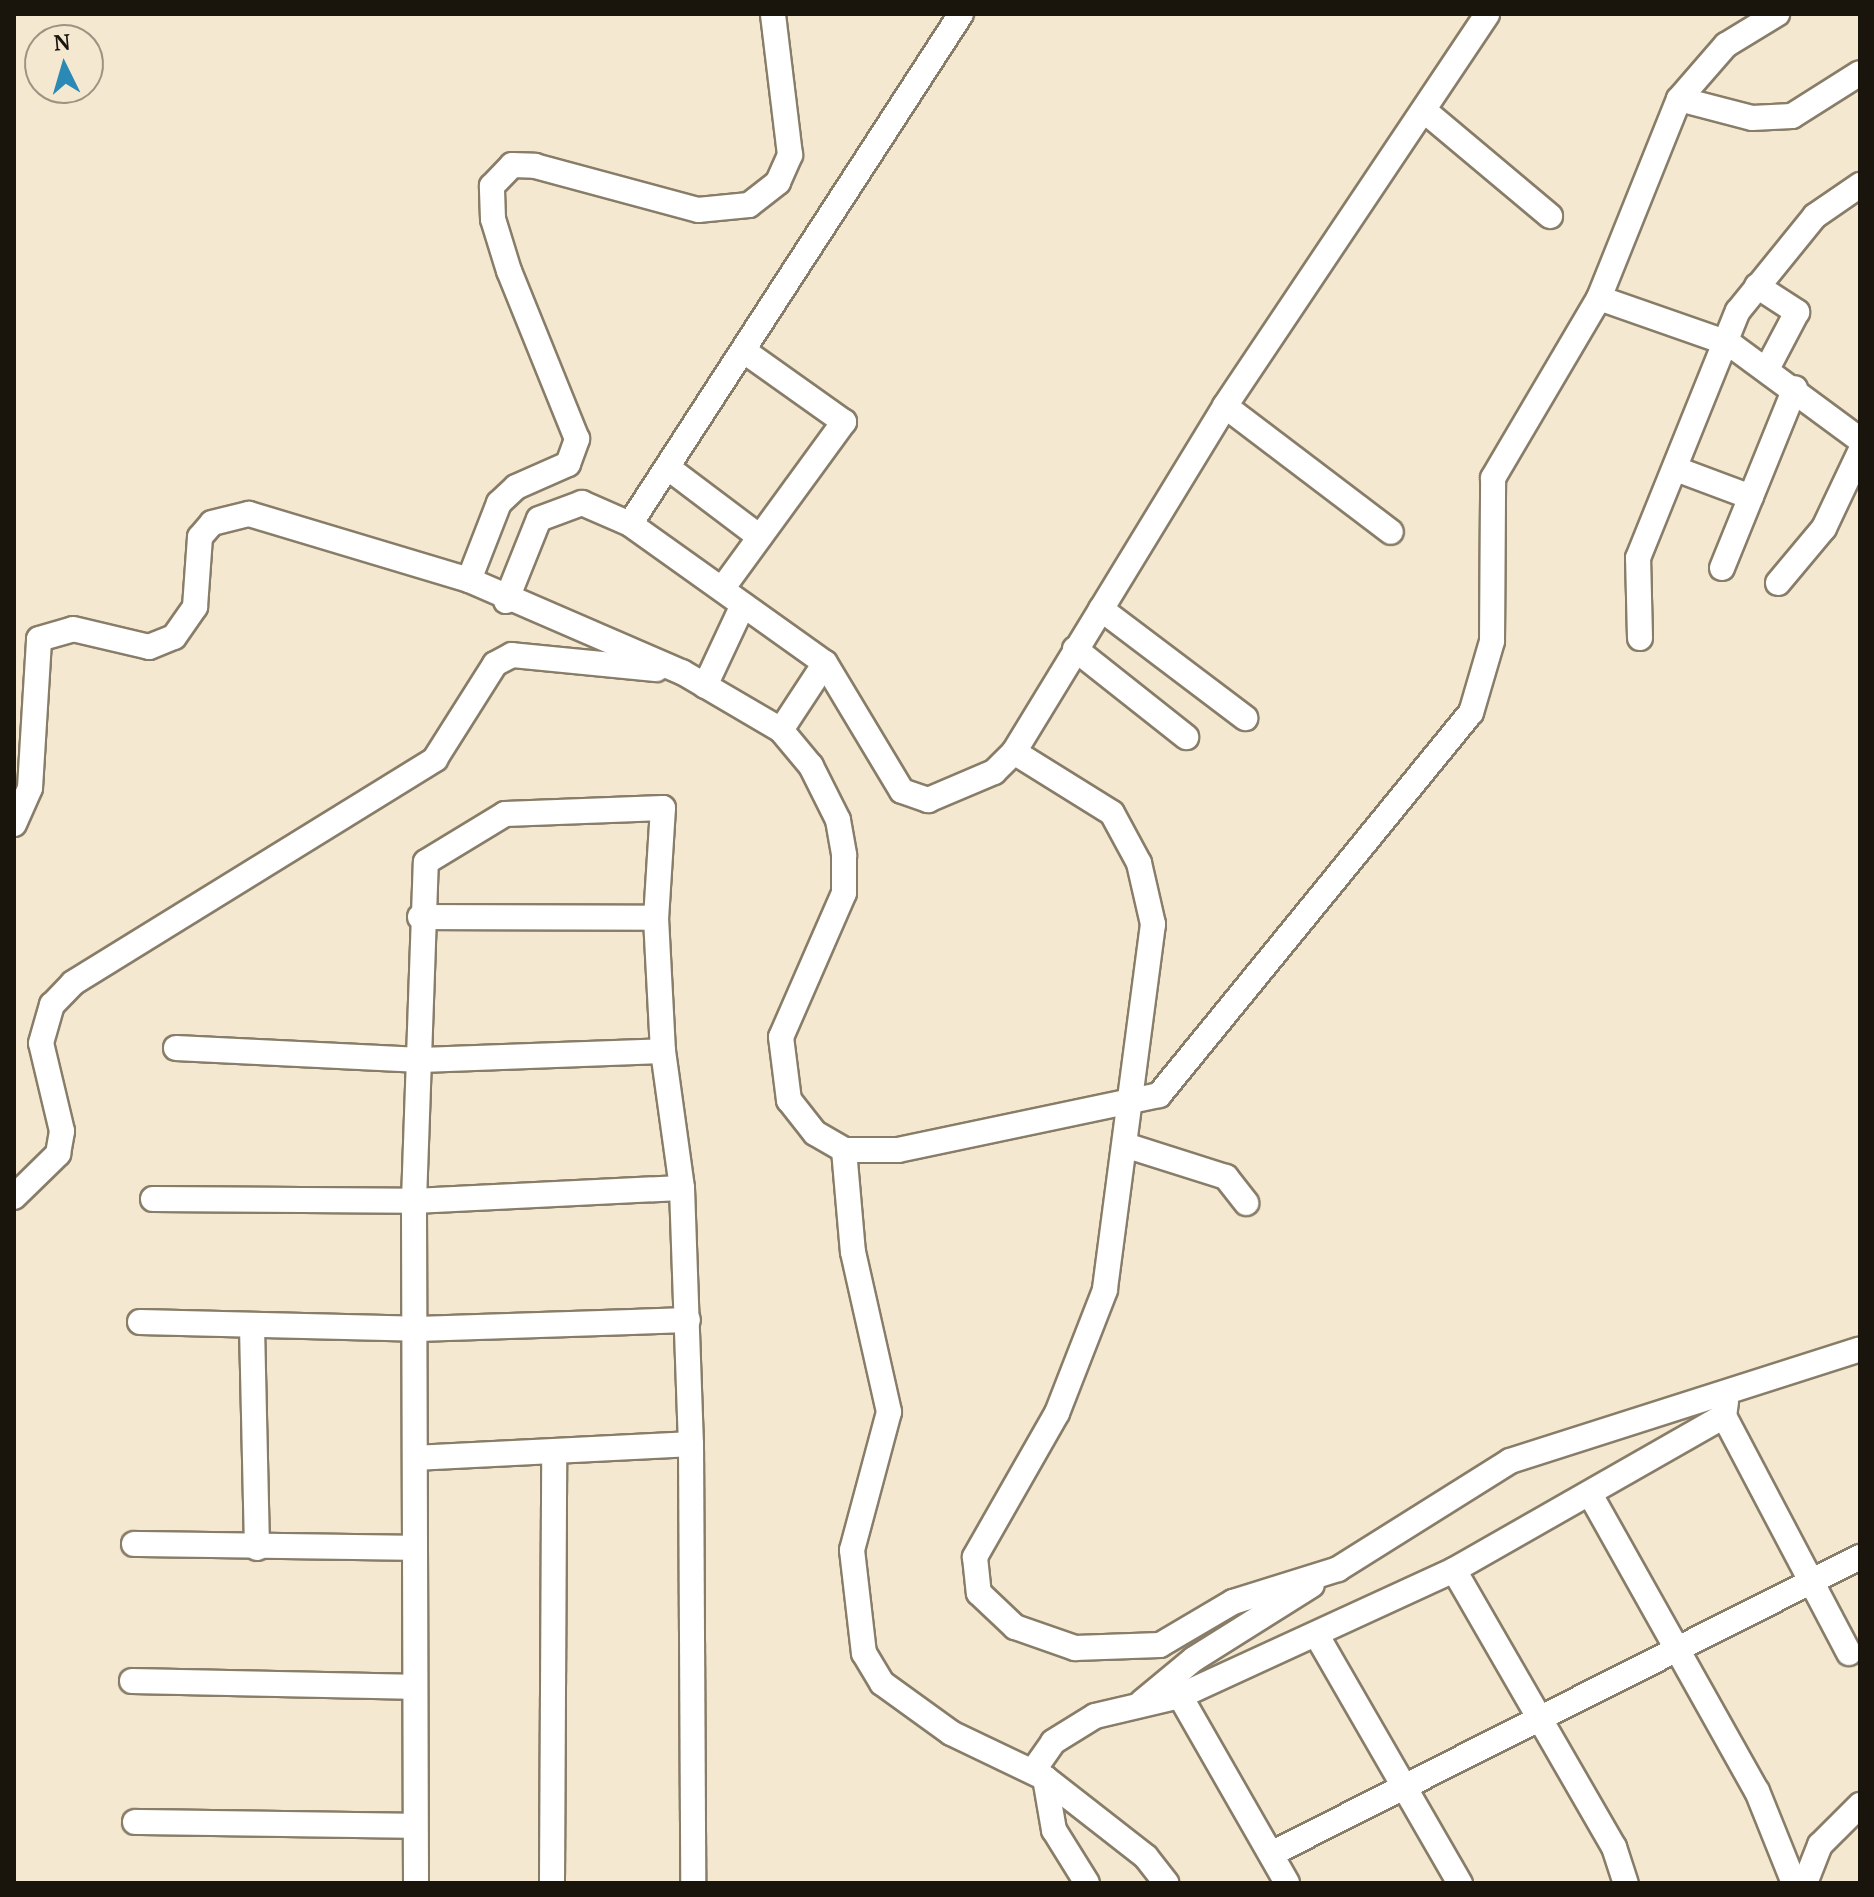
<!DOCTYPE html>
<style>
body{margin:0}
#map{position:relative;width:1874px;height:1897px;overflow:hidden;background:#f5e8d1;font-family:"PT Serif",serif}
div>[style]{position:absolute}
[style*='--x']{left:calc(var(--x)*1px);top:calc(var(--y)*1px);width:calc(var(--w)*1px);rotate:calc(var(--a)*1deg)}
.roads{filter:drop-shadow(2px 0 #887d68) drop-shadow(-2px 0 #887d68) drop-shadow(0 2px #887d68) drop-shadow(0 -2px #887d68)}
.minor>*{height:24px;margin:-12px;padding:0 12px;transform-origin:12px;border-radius:12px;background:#fff}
span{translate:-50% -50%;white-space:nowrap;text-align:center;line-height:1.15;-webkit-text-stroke:8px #f5e8d1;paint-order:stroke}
.frame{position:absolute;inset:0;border:16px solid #19140c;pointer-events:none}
.north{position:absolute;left:24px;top:24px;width:80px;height:80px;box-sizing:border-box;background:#f5e8d1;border:2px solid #9d9382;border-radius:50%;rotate:355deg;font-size:22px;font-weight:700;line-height:32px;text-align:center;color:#19140c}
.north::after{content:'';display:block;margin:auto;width:28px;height:36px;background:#2b89b5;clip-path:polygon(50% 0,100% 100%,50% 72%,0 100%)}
</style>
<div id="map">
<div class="roads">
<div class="minor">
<i style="--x:961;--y:14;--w:608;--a:122.98"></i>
<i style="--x:630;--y:524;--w:239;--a:35.5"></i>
<i style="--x:825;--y:663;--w:149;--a:59"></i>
<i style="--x:902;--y:791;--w:28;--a:19"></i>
<i style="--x:928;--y:800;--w:72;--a:-23"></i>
<i style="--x:994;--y:772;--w:28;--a:-45"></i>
<i style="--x:1014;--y:752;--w:405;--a:-58.6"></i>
<i style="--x:1225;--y:406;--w:471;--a:-56.2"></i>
<i style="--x:1679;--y:99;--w:75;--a:14.6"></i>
<i style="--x:1752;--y:118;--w:40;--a:-2.9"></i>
<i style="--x:1792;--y:116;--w:80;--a:-32.3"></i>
<i style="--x:1426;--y:112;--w:162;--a:40"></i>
<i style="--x:1757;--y:286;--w:48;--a:33"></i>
<i style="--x:1797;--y:312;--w:64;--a:117.8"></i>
<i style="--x:1599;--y:298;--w:139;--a:19.3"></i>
<i style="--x:1730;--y:344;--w:162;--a:36.4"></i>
<i style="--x:1225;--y:406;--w:208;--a:37.2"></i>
<i style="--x:1676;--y:469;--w:80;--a:20.5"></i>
<i style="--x:671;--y:470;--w:111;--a:37"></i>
<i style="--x:1722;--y:568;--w:194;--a:-67.9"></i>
<i style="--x:469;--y:580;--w:83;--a:-68.7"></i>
<i style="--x:499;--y:503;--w:23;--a:-43"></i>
<i style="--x:516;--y:487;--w:57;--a:-23.9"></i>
<i style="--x:568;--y:464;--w:27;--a:-70"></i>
<i style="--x:577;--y:439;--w:181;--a:-112"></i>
<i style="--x:509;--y:271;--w:54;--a:-107.1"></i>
<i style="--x:493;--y:219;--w:33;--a:-92"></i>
<i style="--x:492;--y:186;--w:29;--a:-46"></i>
<i style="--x:512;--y:165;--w:23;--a:2"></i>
<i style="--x:535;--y:166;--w:169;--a:15.1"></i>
<i style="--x:698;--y:210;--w:51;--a:-5.6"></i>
<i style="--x:749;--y:205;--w:37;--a:-38"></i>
<i style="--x:778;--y:182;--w:30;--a:-66"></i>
<i style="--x:790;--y:155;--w:142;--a:-96.9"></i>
<i style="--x:1778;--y:583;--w:72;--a:-50.1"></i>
<i style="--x:1824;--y:528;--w:84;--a:-64.7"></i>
<i style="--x:722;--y:589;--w:207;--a:-53.9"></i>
<i style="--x:844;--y:422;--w:123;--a:-144.6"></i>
<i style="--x:506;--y:601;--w:88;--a:-68.1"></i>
<i style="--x:539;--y:519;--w:46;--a:-20.4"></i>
<i style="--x:582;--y:503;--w:52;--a:23.6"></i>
<i style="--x:1101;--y:609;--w:181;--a:37.1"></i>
<i style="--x:1640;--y:638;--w:80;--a:-91.4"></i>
<i style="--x:1638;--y:558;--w:266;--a:-68"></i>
<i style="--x:1738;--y:311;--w:122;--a:-51"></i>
<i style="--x:1815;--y:216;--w:55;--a:-34.6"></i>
<i style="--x:1075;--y:649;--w:142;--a:38.4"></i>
<i style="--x:705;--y:686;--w:89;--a:-64.9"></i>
<i style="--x:781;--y:730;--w:80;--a:-56.7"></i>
<i style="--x:1014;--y:752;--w:115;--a:31.9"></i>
<i style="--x:1112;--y:813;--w:57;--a:61.6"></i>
<i style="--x:1139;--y:863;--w:63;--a:77.1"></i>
<i style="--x:1153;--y:924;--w:369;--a:97.5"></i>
<i style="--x:1105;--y:1290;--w:132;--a:111.3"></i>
<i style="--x:1057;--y:1413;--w:166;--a:119.7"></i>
<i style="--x:975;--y:1557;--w:36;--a:84"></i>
<i style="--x:979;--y:1593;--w:50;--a:43.4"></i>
<i style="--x:1015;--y:1627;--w:64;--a:19.3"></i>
<i style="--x:1075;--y:1648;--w:85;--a:-2"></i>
<i style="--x:1160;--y:1645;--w:85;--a:-30.5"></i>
<i style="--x:1233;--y:1602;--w:110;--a:-17.4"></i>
<i style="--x:1338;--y:1569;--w:203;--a:-32.1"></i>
<i style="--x:1510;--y:1461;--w:367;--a:-17.7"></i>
<i style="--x:14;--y:824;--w:39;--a:-66"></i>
<i style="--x:30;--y:788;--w:149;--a:-86.5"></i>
<i style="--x:39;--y:639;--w:35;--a:-16"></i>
<i style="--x:73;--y:629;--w:78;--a:13.3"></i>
<i style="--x:149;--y:647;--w:27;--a:-22"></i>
<i style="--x:174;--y:637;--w:37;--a:-55"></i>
<i style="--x:195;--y:607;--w:70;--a:-85.9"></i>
<i style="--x:200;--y:537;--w:18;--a:-49"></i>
<i style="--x:212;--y:523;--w:38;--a:-14"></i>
<i style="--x:249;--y:514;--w:230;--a:16.7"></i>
<i style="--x:469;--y:580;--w:232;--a:23.4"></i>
<i style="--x:682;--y:672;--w:115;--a:30.4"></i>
<i style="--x:781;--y:730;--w:47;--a:50.2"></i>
<i style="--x:811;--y:766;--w:60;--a:63.4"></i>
<i style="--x:838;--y:820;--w:36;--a:80"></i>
<i style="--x:844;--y:855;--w:38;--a:90"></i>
<i style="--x:844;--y:893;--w:157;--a:113.6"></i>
<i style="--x:781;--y:1037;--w:64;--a:82.8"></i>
<i style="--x:789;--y:1100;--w:42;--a:51.8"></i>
<i style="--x:815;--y:1133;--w:34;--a:30"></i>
<i style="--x:844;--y:1150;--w:54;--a:0"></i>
<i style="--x:898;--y:1150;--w:267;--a:-11.9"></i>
<i style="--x:1159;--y:1095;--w:493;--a:-50.8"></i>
<i style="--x:1471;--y:713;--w:75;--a:-73.7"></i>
<i style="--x:1492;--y:641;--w:163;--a:-89.6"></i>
<i style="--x:1493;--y:478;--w:209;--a:-59.5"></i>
<i style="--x:1599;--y:298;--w:214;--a:-68.1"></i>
<i style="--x:1679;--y:99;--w:72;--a:-49"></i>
<i style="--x:1726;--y:45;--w:60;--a:-31.3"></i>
<i style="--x:420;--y:917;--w:236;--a:0.2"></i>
<i style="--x:176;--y:1048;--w:245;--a:2.8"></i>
<i style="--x:421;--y:1060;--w:242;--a:-2.1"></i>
<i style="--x:1128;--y:1146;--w:103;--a:17.6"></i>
<i style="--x:1226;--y:1177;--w:33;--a:52"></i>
<i style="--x:844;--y:1150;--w:102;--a:85"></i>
<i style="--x:853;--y:1252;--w:164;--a:77.3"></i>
<i style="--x:889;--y:1412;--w:143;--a:105"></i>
<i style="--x:852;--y:1550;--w:104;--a:83.4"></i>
<i style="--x:864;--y:1653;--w:35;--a:59"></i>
<i style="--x:882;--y:1683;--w:85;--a:35.9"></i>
<i style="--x:951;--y:1733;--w:104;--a:25.6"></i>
<i style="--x:1045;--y:1778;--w:128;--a:38"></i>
<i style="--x:1146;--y:1857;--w:33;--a:52"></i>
<i style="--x:14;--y:1197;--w:62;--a:-44.3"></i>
<i style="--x:58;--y:1154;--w:23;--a:-80"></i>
<i style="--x:62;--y:1131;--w:90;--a:-103.4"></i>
<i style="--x:41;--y:1043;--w:40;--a:-74"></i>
<i style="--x:52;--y:1005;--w:30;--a:-46"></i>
<i style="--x:73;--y:983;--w:426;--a:-31.7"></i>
<i style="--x:435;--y:759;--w:112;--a:-57.7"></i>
<i style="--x:495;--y:664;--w:19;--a:-28"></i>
<i style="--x:512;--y:655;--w:145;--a:5.6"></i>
<i style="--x:153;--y:1199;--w:261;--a:0.4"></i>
<i style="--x:414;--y:1201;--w:268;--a:-2.8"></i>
<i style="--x:140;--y:1322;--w:277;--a:1.4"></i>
<i style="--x:417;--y:1329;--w:271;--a:-1.9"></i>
<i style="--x:252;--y:1327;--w:221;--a:88.7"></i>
<i style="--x:1726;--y:1402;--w:14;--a:98"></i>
<i style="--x:1724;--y:1416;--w:268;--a:62.2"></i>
<i style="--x:416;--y:1458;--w:275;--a:-2.9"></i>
<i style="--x:1590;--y:1494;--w:341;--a:60.7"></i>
<i style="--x:1757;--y:1791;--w:99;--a:68.1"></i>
<i style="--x:134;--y:1544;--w:279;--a:0.8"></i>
<i style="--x:1454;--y:1570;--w:320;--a:60"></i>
<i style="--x:1614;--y:1847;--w:38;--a:72"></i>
<i style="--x:1316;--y:1634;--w:288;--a:60"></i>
<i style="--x:132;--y:1681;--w:278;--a:1.2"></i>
<i style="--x:1180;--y:1696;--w:215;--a:60.2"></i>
<i style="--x:1142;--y:1702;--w:67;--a:-39.6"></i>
<i style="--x:1194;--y:1659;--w:139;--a:-32.1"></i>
<i style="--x:1033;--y:1771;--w:35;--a:-55"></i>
<i style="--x:1053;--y:1742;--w:49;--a:-31.8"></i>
<i style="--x:1095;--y:1716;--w:87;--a:-13.2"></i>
<i style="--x:1180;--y:1696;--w:302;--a:-24.7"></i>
<i style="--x:1454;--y:1570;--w:311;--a:-29.7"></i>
<i style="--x:1045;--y:1778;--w:53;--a:80.2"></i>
<i style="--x:1054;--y:1830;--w:62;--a:58.1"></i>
<i style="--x:135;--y:1822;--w:279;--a:0.8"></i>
<i style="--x:1271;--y:1854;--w:660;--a:-26.76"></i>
<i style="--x:416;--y:1883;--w:682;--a:-90.17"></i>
<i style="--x:414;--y:1201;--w:339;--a:-88"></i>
<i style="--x:426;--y:862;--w:92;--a:-31.3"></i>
<i style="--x:505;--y:814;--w:158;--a:-2.2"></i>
<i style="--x:663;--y:808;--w:110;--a:93.6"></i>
<i style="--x:656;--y:918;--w:133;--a:87"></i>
<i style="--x:663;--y:1051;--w:138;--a:82.1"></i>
<i style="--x:682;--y:1188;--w:256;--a:88"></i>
<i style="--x:691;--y:1444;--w:439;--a:89.7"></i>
<i style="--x:552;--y:1883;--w:430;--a:-89.7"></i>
<i style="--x:1805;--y:1883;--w:41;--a:-68.5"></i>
<i style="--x:1820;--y:1845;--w:57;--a:-45"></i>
</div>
</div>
<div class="frame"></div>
<div class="north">N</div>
</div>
